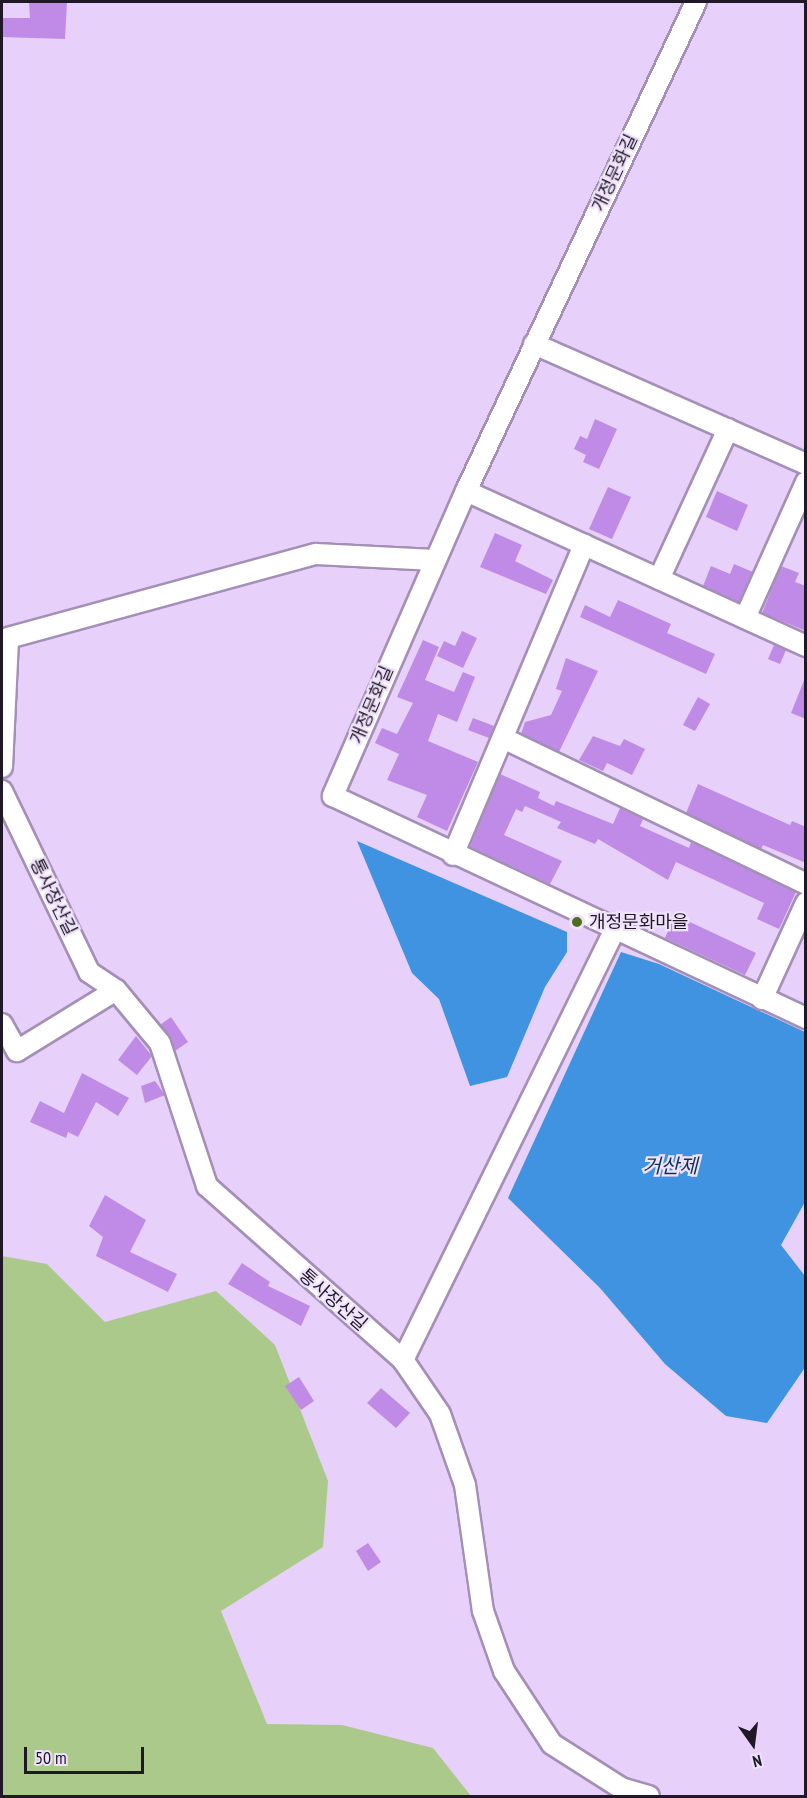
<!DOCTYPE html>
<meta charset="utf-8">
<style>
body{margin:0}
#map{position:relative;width:807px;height:1798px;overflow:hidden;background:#e7d0fa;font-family:"PT Sans Narrow","Noto Sans KR",sans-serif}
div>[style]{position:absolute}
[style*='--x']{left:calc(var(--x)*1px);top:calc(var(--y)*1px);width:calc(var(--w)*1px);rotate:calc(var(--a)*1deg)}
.green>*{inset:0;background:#abc98b}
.water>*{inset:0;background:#3f93e0}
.building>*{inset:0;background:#bf8be7}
.roads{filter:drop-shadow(2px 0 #a48fb6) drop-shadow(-2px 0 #a48fb6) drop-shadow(0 2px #a48fb6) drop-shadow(0 -2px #a48fb6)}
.minor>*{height:20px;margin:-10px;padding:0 10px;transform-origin:10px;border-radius:10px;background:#fff}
.dots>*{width:16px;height:16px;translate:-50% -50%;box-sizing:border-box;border:3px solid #efe2fb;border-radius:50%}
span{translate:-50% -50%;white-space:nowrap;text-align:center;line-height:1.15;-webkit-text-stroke:4.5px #efe2fb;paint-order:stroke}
.street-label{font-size:18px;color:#201826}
.poi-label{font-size:18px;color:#201826}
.left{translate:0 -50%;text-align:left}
.water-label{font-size:20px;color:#113352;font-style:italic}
.frame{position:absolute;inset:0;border:3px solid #201826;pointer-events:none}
.north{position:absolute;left:723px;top:1714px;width:60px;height:60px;-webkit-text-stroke:4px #efe2fb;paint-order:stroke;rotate:166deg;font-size:16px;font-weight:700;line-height:24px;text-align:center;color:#201826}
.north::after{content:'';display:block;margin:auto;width:21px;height:27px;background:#201826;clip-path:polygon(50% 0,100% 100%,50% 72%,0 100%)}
.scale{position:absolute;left:24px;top:1747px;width:120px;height:27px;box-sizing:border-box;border:3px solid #201826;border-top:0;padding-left:8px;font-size:18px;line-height:21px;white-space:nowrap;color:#201826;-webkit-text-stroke:4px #efe2fb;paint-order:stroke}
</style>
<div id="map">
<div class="green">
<i style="clip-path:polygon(2px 1256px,47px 1264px,105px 1322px,216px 1291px,275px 1345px,328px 1481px,323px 1547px,221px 1611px,267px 1724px,342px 1725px,433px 1748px,471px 1796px,2px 1796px)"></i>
</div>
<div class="water">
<i style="clip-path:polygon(357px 841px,567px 932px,567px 952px,545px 987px,507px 1077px,470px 1086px,439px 999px,412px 973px)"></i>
<i style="clip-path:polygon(621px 952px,659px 964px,805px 1032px,805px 1202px,781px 1245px,805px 1276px,804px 1369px,767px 1423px,726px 1416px,665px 1364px,600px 1288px,508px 1198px)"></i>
</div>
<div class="building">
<i style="clip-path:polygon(29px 2px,67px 2px,65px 39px,2px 37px,2px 18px,30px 18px)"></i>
<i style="clip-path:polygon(595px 419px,617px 429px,599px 469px,583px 462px,586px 455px,574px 449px,580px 436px,587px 439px)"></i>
<i style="clip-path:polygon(608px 487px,631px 497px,612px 539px,589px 529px)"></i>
<i style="clip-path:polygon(717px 491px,748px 505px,737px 531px,706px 517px)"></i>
<i style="clip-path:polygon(495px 533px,522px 545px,515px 561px,553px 580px,546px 594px,480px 567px)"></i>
<i style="clip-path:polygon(734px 564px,753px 572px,739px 602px,703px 586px,711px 566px,730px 574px)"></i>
<i style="clip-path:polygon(781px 566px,799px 573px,795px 582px,806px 586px,806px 631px,762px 613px)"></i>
<i style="clip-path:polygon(618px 600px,671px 624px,667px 633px,715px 654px,706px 674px,580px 617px,585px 605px,610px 617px)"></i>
<i style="clip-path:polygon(462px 631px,477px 638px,463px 668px,437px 656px,444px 641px,455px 646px)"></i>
<i style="clip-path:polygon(423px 640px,439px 647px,425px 680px,454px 692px,463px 672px,475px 677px,457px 722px,438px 714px,428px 741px,478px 762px,447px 831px,417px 817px,427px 795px,387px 780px,399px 754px,375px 743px,382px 728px,397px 734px,413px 703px,397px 697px)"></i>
<i style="clip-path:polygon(774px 645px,786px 650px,780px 664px,768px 659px)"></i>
<i style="clip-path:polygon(566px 658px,598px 671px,559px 752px,521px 734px,525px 722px,551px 715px,562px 691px,556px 689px)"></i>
<i style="clip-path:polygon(805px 678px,806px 678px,806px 719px,791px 713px)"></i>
<i style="clip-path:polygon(698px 697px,710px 704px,695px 731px,683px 725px)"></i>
<i style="clip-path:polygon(473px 718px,494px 726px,489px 738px,468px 730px)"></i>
<i style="clip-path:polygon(593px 736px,620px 746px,624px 739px,645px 749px,632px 775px,607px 763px,603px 771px,579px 760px)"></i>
<i style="clip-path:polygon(500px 774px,540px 792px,538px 798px,554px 806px,556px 801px,613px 824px,620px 808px,643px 819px,640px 826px,689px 848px,691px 842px,796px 892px,779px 929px,757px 919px,764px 903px,676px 862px,668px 880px,598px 839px,595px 844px,557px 828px,561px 822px,525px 806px,522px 812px,516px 809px,504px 835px,562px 861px,550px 884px,470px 847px)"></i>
<i style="clip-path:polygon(698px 784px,790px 825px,792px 821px,806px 827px,806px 863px,763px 845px,761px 849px,686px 813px)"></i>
<i style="clip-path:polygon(675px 915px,756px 953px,745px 975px,665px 938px)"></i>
<i style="clip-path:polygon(171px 1017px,188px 1042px,175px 1051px,160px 1025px)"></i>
<i style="clip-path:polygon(136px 1036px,152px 1056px,137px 1075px,118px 1060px)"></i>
<i style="clip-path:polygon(82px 1073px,129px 1098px,118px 1116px,96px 1102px,78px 1137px,68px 1132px,66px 1138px,30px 1122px,40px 1101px,64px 1113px)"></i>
<i style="clip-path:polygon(155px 1081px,165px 1095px,145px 1103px,141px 1086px)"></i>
<i style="clip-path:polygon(105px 1195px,146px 1220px,130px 1252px,177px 1274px,168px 1292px,96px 1256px,103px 1237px,89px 1226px)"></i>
<i style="clip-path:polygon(242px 1263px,270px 1282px,268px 1286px,310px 1306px,301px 1326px,228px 1284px)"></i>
<i style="clip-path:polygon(299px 1377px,314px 1401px,301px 1410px,285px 1386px)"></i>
<i style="clip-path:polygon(381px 1388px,410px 1413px,396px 1428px,367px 1403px)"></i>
<i style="clip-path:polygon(368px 1543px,381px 1562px,368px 1571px,356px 1551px)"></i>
</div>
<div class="roads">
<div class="minor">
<i style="--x:696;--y:2;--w:540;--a:115.19"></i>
<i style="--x:466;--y:491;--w:333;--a:113.6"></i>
<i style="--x:333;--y:796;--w:523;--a:25.14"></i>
<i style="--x:534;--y:344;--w:297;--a:23.8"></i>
<i style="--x:466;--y:491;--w:374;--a:24.5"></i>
<i style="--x:659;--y:579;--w:165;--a:-65.3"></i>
<i style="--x:745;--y:618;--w:149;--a:-65.8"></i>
<i style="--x:505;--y:739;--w:334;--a:25.7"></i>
<i style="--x:2;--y:767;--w:129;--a:-87.3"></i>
<i style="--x:8;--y:638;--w:319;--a:-15.3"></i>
<i style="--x:316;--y:554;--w:119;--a:2.9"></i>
<i style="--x:2;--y:791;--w:201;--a:64.3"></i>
<i style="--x:89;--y:972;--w:32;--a:34"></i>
<i style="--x:116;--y:990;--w:69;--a:50.3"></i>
<i style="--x:160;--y:1043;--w:151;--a:71.8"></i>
<i style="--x:207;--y:1186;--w:262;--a:41.6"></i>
<i style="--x:403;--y:1360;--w:65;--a:55.6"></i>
<i style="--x:440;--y:1414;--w:75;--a:70.6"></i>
<i style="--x:465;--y:1485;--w:127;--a:81.9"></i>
<i style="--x:483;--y:1611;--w:64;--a:70.7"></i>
<i style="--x:504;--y:1671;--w:87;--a:56.7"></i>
<i style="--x:552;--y:1744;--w:82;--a:32.5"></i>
<i style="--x:621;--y:1788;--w:29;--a:16"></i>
<i style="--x:453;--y:855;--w:337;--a:-67.1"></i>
<i style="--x:762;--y:999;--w:106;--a:-65.4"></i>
<i style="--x:2;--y:1024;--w:31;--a:61"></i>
<i style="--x:17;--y:1051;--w:116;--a:-31.6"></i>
<i style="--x:403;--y:1360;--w:478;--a:-63.8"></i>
</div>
</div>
<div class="dots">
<i style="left:577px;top:922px;background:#4e6d22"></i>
</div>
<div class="street-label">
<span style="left:615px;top:173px;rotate:-65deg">개정문화길</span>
<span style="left:372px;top:705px;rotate:-67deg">개정문화길</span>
<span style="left:53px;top:897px;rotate:64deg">통사장산길</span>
<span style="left:333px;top:1300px;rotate:41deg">통사장산길</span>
</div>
<div class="poi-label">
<span class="left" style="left:589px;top:922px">개정문화마을</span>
</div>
<div class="water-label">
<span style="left:670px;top:1166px">거산제</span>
</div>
<div class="frame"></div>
<div class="north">N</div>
<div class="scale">50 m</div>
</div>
